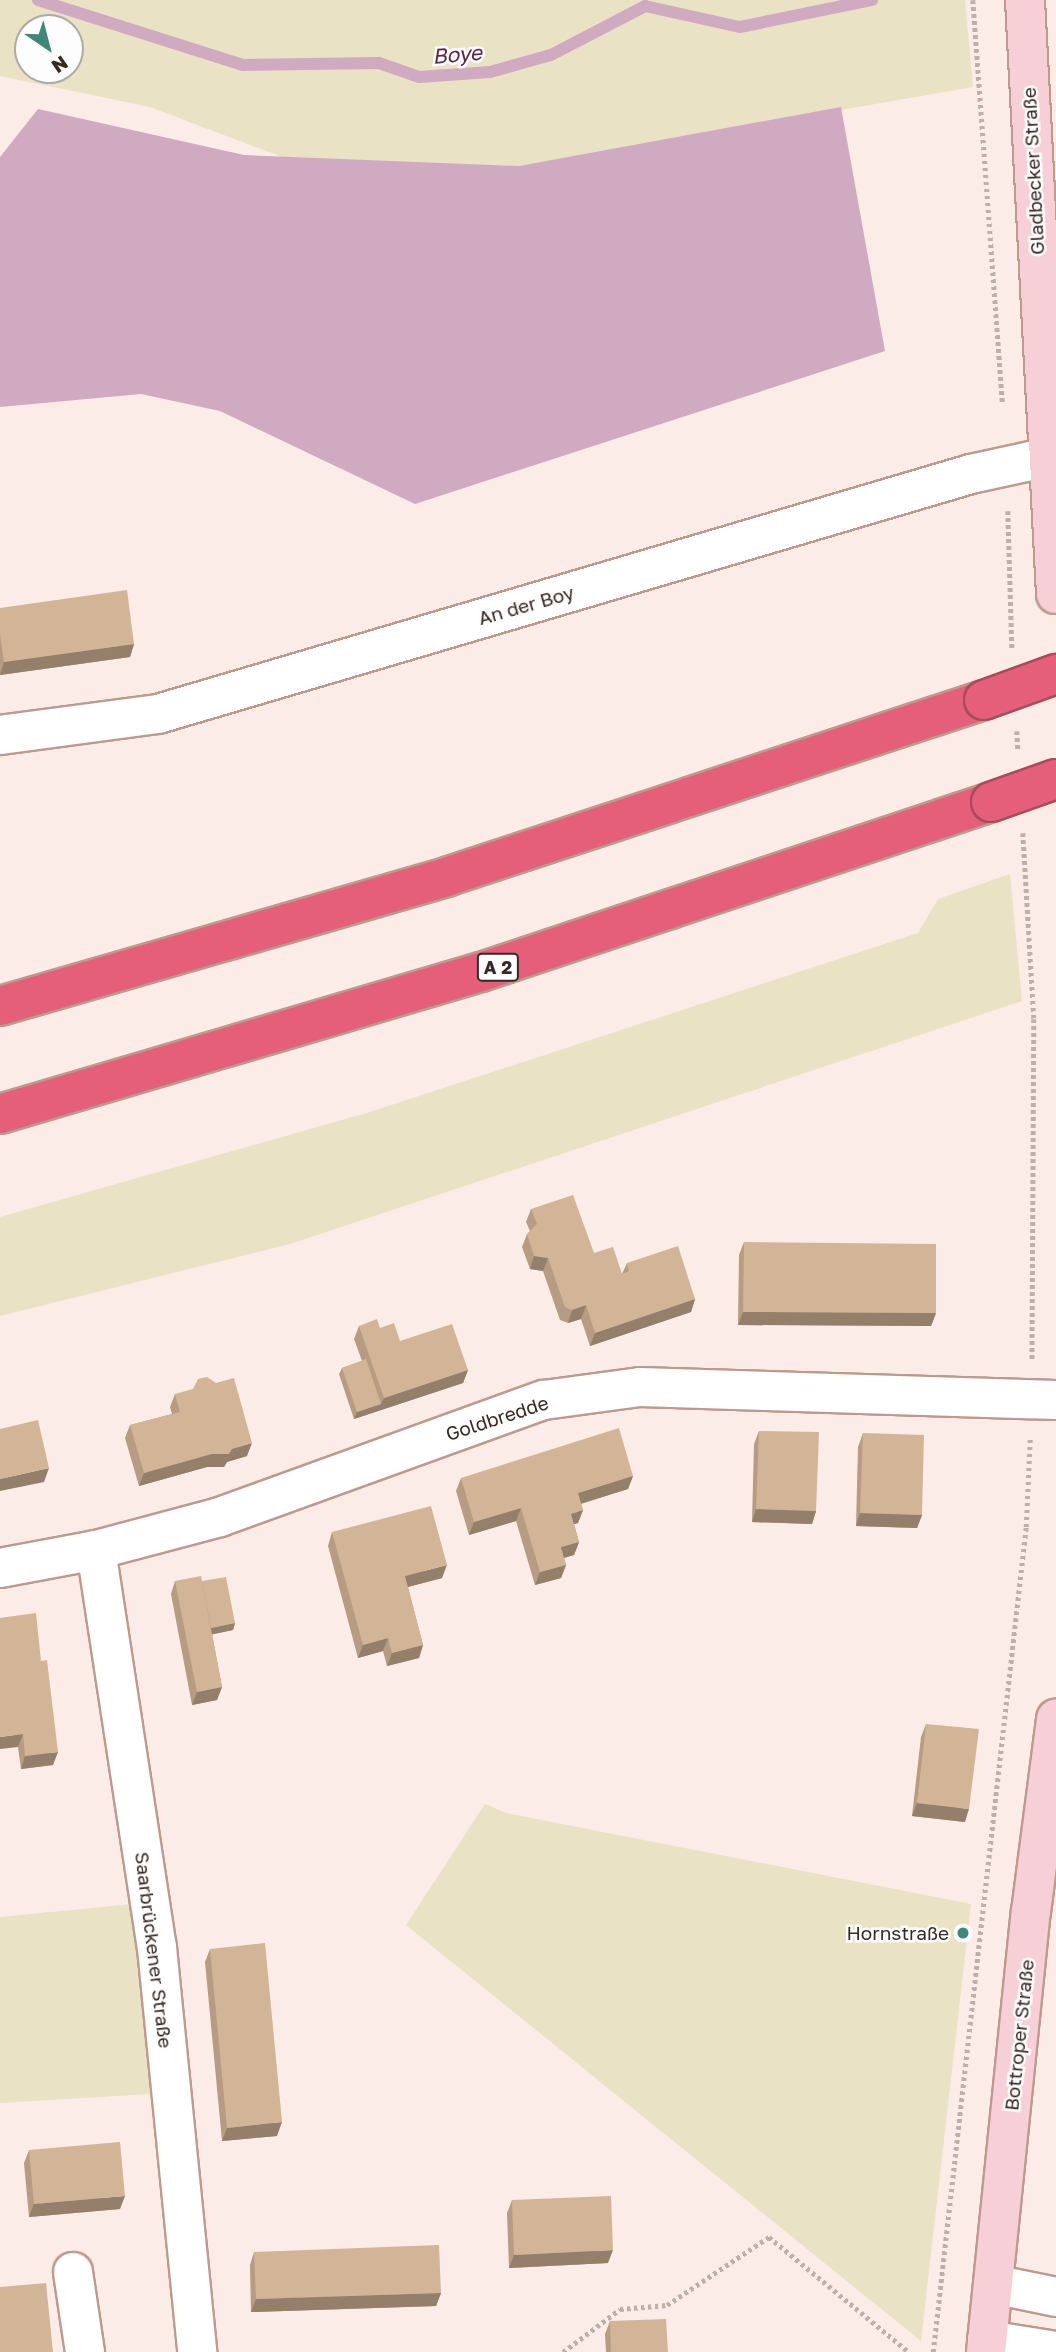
<!DOCTYPE html>
<meta charset="utf-8">
<style>
body{margin:0}
#map{position:relative;width:1056px;height:2352px;overflow:hidden;background:#fbece7;font-family:"Golos Text",sans-serif}
div>[style]{position:absolute}
[style*='--x']{left:calc(var(--x)*1px);top:calc(var(--y)*1px);width:calc(var(--w)*1px);rotate:calc(var(--a)*1deg)}
.green>*{inset:0;background:#eae2c4}
.water>*{inset:0;background:#cfaac1}
.stream>*{height:12px;margin:-6px;padding:0 6px;transform-origin:6px;border-radius:6px;background:#cfaac1}
.path>*{height:4.5px;margin-top:-2.25px;transform-origin:0;background:repeating-linear-gradient(90deg,#beafaa 0 3.5px,transparent 0 7px)}
.roads{filter:drop-shadow(2px 0 #bd998e) drop-shadow(-2px 0 #bd998e) drop-shadow(0 2px #bd998e) drop-shadow(0 -2px #bd998e)}
.minor>*{height:38px;margin:-19px;padding:0 19px;transform-origin:19px;border-radius:19px;background:#fff}
.tertiary>*{height:38px;margin:-19px;padding:0 19px;transform-origin:19px;border-radius:19px;background:#fff}
.secondary>*{height:38px;margin:-19px;padding:0 19px;transform-origin:19px;border-radius:19px;background:#f7cfd7}
.motorway>*{height:38px;margin:-19px;padding:0 19px;transform-origin:19px;border-radius:19px;background:#e55f7b}
.bridges{filter:drop-shadow(2px 0 #a84c5d) drop-shadow(-2px 0 #a84c5d) drop-shadow(0 2px #a84c5d) drop-shadow(0 -2px #a84c5d)}
.motorway-bridge>*{height:38px;margin:-19px;padding:0 19px;transform-origin:19px;border-radius:19px;background:#e55f7b}
.wall>*{inset:0;background:#b59c82}
.shaded-wall>*{inset:0;background:#937f6a}
.building>*{inset:0;background:#d2b597}
.dots>*{width:19px;height:19px;translate:-50% -50%;box-sizing:border-box;border:4px solid #fdfdfd;border-radius:50%}
span{translate:-50% -50%;white-space:nowrap;text-align:center;line-height:1.15;-webkit-text-stroke:5px #fdfdfd;paint-order:stroke}
.shield-label span{padding:2px 5px;background:#fdfdfd;border:2px solid;border-radius:5px;-webkit-text-stroke-width:0}
.shield-label{font-size:18px;color:#372824;font-weight:700}
.street-label{font-size:19px;color:#372824}
.poi-label{font-size:19px;color:#372824}
.right{translate:-100% -50%;text-align:right}
.water-label{font-size:21px;color:#572848;font-style:italic}
.north{position:absolute;left:14px;top:14px;width:70px;height:70px;box-sizing:border-box;background:#fdfdfd;border:2px solid #aea8a6;border-radius:50%;rotate:145deg;font-size:19px;font-weight:700;line-height:28px;text-align:center;color:#372824}
.north::after{content:'';display:block;margin:auto;width:24px;height:32px;background:#41867b;clip-path:polygon(50% 0,100% 100%,50% 72%,0 100%)}
</style>
<div id="map">
<div class="green">
<i style="clip-path:polygon(evenodd,0 0,965px 0,973px 87px,519px 166px,290px 160px,150px 107px,0 76px,0 0,28px 28px,70px 28px,70px 70px,28px 70px,28px 28px)"></i>
<i style="clip-path:polygon(1010px 874px,1022px 1001px,290px 1244px,0 1316px,0 1217px,370px 1112px,918px 933px,938px 899px)"></i>
<i style="clip-path:polygon(485px 1804px,506px 1813px,971px 1904px,921px 2341px,406px 1925px)"></i>
<i style="clip-path:polygon(133px 1904px,151px 2094px,0 2103px,0 1917px)"></i>
</div>
<div class="water">
<i style="clip-path:polygon(841px 107px,885px 351px,415px 504px,220px 411px,141px 394px,0 407px,0 157px,38px 109px,244px 155px,519px 166px)"></i>
</div>
<div class="stream">
<i style="--x:38;--y:0;--w:215;--a:17.6"></i>
<i style="--x:243;--y:65;--w:136;--a:-0.8"></i>
<i style="--x:379;--y:63;--w:42;--a:19.3"></i>
<i style="--x:419;--y:77;--w:71;--a:-4"></i>
<i style="--x:490;--y:72;--w:63;--a:-15.6"></i>
<i style="--x:551;--y:55;--w:106;--a:-27.5"></i>
<i style="--x:645;--y:6;--w:97;--a:12.5"></i>
<i style="--x:740;--y:27;--w:135;--a:-11.6"></i>
</div>
<div class="path">
<i style="--x:973;--y:0;--w:405;--a:85.8"></i>
<i style="--x:1008;--y:511;--w:138;--a:88.3"></i>
<i style="--x:1017;--y:731;--w:19;--a:87"></i>
<i style="--x:1023;--y:833;--w:186;--a:86.6"></i>
<i style="--x:1034;--y:1019;--w:340;--a:90.3"></i>
<i style="--x:563;--y:2352;--w:71;--a:-37"></i>
<i style="--x:620;--y:2309;--w:47;--a:-4.9"></i>
<i style="--x:667;--y:2305;--w:123;--a:-33.7"></i>
<i style="--x:769;--y:2237;--w:181;--a:39.4"></i>
<i style="--x:933;--y:2352;--w:830;--a:-83.57"></i>
<i style="--x:1026;--y:1527;--w:89;--a:-87.4"></i>
</div>
<div class="roads">
<div class="minor">
<i style="--x:0;--y:735;--w:159;--a:-7.6"></i>
<i style="--x:158;--y:714;--w:848;--a:-16.45"></i>
<i style="--x:971;--y:474;--w:80;--a:-12.3"></i>
<i style="--x:96;--y:1550;--w:403;--a:81.3"></i>
<i style="--x:157;--y:1948;--w:406;--a:84.3"></i>
<i style="--x:0;--y:1568;--w:98;--a:-10.6"></i>
<i style="--x:96;--y:1550;--w:128;--a:-14.9"></i>
<i style="--x:220;--y:1517;--w:344;--a:-19.9"></i>
<i style="--x:544;--y:1400;--w:97;--a:-7.7"></i>
<i style="--x:640;--y:1387;--w:416;--a:1.8"></i>
<i style="--x:73;--y:2272;--w:81;--a:81.5"></i>
</div>
<div class="tertiary">
<i style="--x:993;--y:2284;--w:64;--a:11.7"></i>
<i style="--x:987;--y:2340;--w:70;--a:9.1"></i>
</div>
<div class="secondary">
<i style="--x:1025;--y:0;--w:595;--a:87.01"></i>
<i style="--x:986;--y:2352;--w:442;--a:-84.2"></i>
<i style="--x:1031;--y:1912;--w:195;--a:-82.6"></i>
</div>
<div class="motorway">
<i style="--x:0;--y:1006;--w:467;--a:-16.1"></i>
<i style="--x:449;--y:876;--w:563;--a:-18.21"></i>
<i style="--x:0;--y:1114;--w:502;--a:-16.45"></i>
<i style="--x:481;--y:972;--w:538;--a:-18.43"></i>
</div>
</div>
<div class="bridges">
<div class="motorway-bridge">
<i style="--x:984;--y:700;--w:77;--a:-19.9"></i>
<i style="--x:991;--y:802;--w:69;--a:-19.5"></i>
</div>
</div>
<div class="wall">
<i style="clip-path:polygon(0 608px,134px 644px,130px 657px,0 675px)"></i>
<i style="clip-path:polygon(531px 1209px,622px 1274px,627px 1263px,695px 1299px,691px 1312px,590px 1346px,581px 1319px,568px 1323px,560px 1320px,543px 1271px,530px 1269px,522px 1247px,527px 1234px,530px 1231px,526px 1222px)"></i>
<i style="clip-path:polygon(744px 1242px,936px 1313px,931px 1326px,738px 1325px,739px 1255px)"></i>
<i style="clip-path:polygon(359px 1326px,380px 1328px,400px 1341px,468px 1370px,463px 1383px,354px 1419px,339px 1374px,342px 1368px,362px 1361px,354px 1339px)"></i>
<i style="clip-path:polygon(175px 1394px,247px 1456px,227px 1462px,224px 1467px,207px 1467px,139px 1486px,125px 1438px,130px 1425px,172px 1414px,170px 1407px)"></i>
<i style="clip-path:polygon(759px 1431px,816px 1511px,812px 1524px,752px 1522px,754px 1444px)"></i>
<i style="clip-path:polygon(863px 1433px,922px 1515px,917px 1528px,856px 1526px,858px 1447px)"></i>
<i style="clip-path:polygon(633px 1476px,628px 1489px,581px 1504px,583px 1510px,578px 1523px,574px 1524px,579px 1542px,574px 1555px,564px 1558px,566px 1565px,561px 1578px,535px 1585px,516px 1521px,469px 1535px,456px 1491px,461px 1478px)"></i>
<i style="clip-path:polygon(332px 1532px,442px 1578px,408px 1587px,423px 1645px,419px 1658px,387px 1666px,383px 1651px,358px 1658px,328px 1546px)"></i>
<i style="clip-path:polygon(175px 1581px,202px 1581px,235px 1623px,233px 1630px,212px 1634px,222px 1687px,217px 1700px,192px 1705px,171px 1594px)"></i>
<i style="clip-path:polygon(0 1618px,53px 1765px,21px 1769px)"></i>
<i style="clip-path:polygon(926px 1724px,965px 1822px,912px 1816px,921px 1737px)"></i>
<i style="clip-path:polygon(210px 1949px,277px 2136px,222px 2141px,205px 1962px)"></i>
<i style="clip-path:polygon(29px 2150px,120px 2209px,29px 2217px,24px 2163px)"></i>
<i style="clip-path:polygon(512px 2200px,608px 2263px,509px 2268px,507px 2213px)"></i>
<i style="clip-path:polygon(254px 2252px,441px 2293px,436px 2306px,251px 2312px,250px 2265px)"></i>
<i style="clip-path:polygon(610px 2321px,668px 2352px,606px 2352px,605px 2334px)"></i>
</div>
<div class="shaded-wall">
<i style="clip-path:polygon(134px 644px,130px 657px,0 675px,4px 662px)"></i>
<i style="clip-path:polygon(534px 1256px,548px 1258px,543px 1271px,530px 1269px)"></i>
<i style="clip-path:polygon(695px 1299px,691px 1312px,590px 1346px,595px 1333px)"></i>
<i style="clip-path:polygon(586px 1305px,581px 1319px,568px 1323px,572px 1310px)"></i>
<i style="clip-path:polygon(743px 1312px,936px 1313px,931px 1326px,738px 1325px)"></i>
<i style="clip-path:polygon(468px 1370px,463px 1383px,354px 1419px,357px 1412px,381px 1404px,384px 1398px)"></i>
<i style="clip-path:polygon(252px 1443px,247px 1456px,227px 1462px,224px 1467px,207px 1467px,139px 1486px,144px 1473px)"></i>
<i style="clip-path:polygon(49px 1468px,44px 1482px,0 1491px,0 1479px)"></i>
<i style="clip-path:polygon(633px 1476px,628px 1489px,573px 1506px,578px 1493px)"></i>
<i style="clip-path:polygon(521px 1508px,516px 1521px,469px 1535px,474px 1522px)"></i>
<i style="clip-path:polygon(756px 1509px,816px 1511px,812px 1524px,752px 1522px)"></i>
<i style="clip-path:polygon(583px 1510px,578px 1523px,566px 1527px,571px 1514px)"></i>
<i style="clip-path:polygon(860px 1513px,922px 1515px,917px 1528px,856px 1526px)"></i>
<i style="clip-path:polygon(579px 1542px,574px 1555px,556px 1560px,561px 1547px)"></i>
<i style="clip-path:polygon(447px 1565px,442px 1578px,400px 1589px,405px 1576px)"></i>
<i style="clip-path:polygon(566px 1565px,561px 1578px,535px 1585px,540px 1572px)"></i>
<i style="clip-path:polygon(235px 1623px,233px 1630px,205px 1636px,207px 1629px)"></i>
<i style="clip-path:polygon(388px 1638px,383px 1651px,358px 1658px,363px 1645px)"></i>
<i style="clip-path:polygon(423px 1645px,419px 1658px,387px 1666px,392px 1653px)"></i>
<i style="clip-path:polygon(222px 1687px,217px 1700px,192px 1705px,197px 1692px)"></i>
<i style="clip-path:polygon(23px 1734px,18px 1747px,0 1749px,0 1737px)"></i>
<i style="clip-path:polygon(58px 1752px,53px 1765px,21px 1769px,25px 1756px)"></i>
<i style="clip-path:polygon(917px 1803px,969px 1809px,965px 1822px,912px 1816px)"></i>
<i style="clip-path:polygon(282px 2122px,277px 2136px,222px 2141px,227px 2128px)"></i>
<i style="clip-path:polygon(125px 2196px,120px 2209px,29px 2217px,34px 2204px)"></i>
<i style="clip-path:polygon(613px 2250px,608px 2263px,509px 2268px,514px 2255px)"></i>
<i style="clip-path:polygon(441px 2293px,436px 2306px,251px 2312px,256px 2299px)"></i>
</div>
<div class="building">
<i style="clip-path:polygon(127px 590px,134px 644px,4px 662px,0 635px,0 608px)"></i>
<i style="clip-path:polygon(573px 1195px,594px 1253px,613px 1247px,622px 1274px,629px 1271px,627px 1263px,678px 1246px,695px 1299px,595px 1333px,586px 1305px,572px 1310px,565px 1307px,548px 1258px,534px 1256px,527px 1234px,537px 1224px,531px 1209px)"></i>
<i style="clip-path:polygon(744px 1242px,936px 1244px,936px 1313px,743px 1312px)"></i>
<i style="clip-path:polygon(377px 1319px,380px 1328px,394px 1323px,400px 1341px,452px 1324px,468px 1370px,384px 1398px,359px 1326px)"></i>
<i style="clip-path:polygon(366px 1359px,381px 1404px,357px 1412px,342px 1368px)"></i>
<i style="clip-path:polygon(207px 1377px,216px 1383px,234px 1378px,252px 1443px,232px 1449px,229px 1454px,211px 1454px,144px 1473px,130px 1425px,180px 1412px,175px 1394px,193px 1389px,198px 1379px)"></i>
<i style="clip-path:polygon(38px 1420px,49px 1468px,0 1479px,0 1429px)"></i>
<i style="clip-path:polygon(619px 1428px,633px 1476px,578px 1493px,583px 1510px,571px 1514px,579px 1542px,561px 1547px,566px 1565px,540px 1572px,521px 1508px,474px 1522px,461px 1478px)"></i>
<i style="clip-path:polygon(759px 1431px,819px 1432px,816px 1511px,756px 1509px)"></i>
<i style="clip-path:polygon(863px 1433px,924px 1435px,922px 1515px,860px 1513px)"></i>
<i style="clip-path:polygon(431px 1506px,447px 1565px,405px 1576px,423px 1645px,392px 1653px,388px 1638px,363px 1645px,332px 1532px)"></i>
<i style="clip-path:polygon(201px 1576px,222px 1687px,197px 1692px,175px 1581px)"></i>
<i style="clip-path:polygon(226px 1577px,235px 1623px,211px 1628px,202px 1581px)"></i>
<i style="clip-path:polygon(36px 1613px,41px 1661px,47px 1660px,58px 1752px,25px 1756px,23px 1734px,0 1737px,0 1618px)"></i>
<i style="clip-path:polygon(926px 1724px,979px 1729px,969px 1809px,917px 1803px)"></i>
<i style="clip-path:polygon(265px 1943px,282px 2122px,227px 2128px,210px 1949px)"></i>
<i style="clip-path:polygon(120px 2142px,125px 2196px,34px 2204px,29px 2150px)"></i>
<i style="clip-path:polygon(611px 2196px,613px 2250px,514px 2255px,512px 2200px)"></i>
<i style="clip-path:polygon(439px 2245px,441px 2293px,256px 2299px,254px 2252px)"></i>
<i style="clip-path:polygon(46px 2283px,53px 2352px,0 2352px,0 2287px)"></i>
<i style="clip-path:polygon(666px 2319px,668px 2352px,611px 2352px,610px 2321px)"></i>
</div>
<div class="dots">
<i style="left:963px;top:1933px;background:#41867b"></i>
</div>
<div class="shield-label">
<span style="left:498px;top:967px">A 2</span>
</div>
<div class="street-label">
<span style="left:1033px;top:171px;rotate:-93deg">Gladbecker Straße</span>
<span style="left:526px;top:605px;rotate:-16deg">An der Boy</span>
<span style="left:497px;top:1418px;rotate:-18deg">Goldbredde</span>
<span style="left:154px;top:1950px;rotate:83deg">Saarbrückener Straße</span>
<span style="left:1019px;top:2035px;rotate:-84deg">Bottroper Straße</span>
</div>
<div class="poi-label">
<span class="right" style="left:949px;top:1933px">Hornstraße</span>
</div>
<div class="water-label">
<span style="left:457px;top:54px;rotate:-5deg">Boye</span>
</div>
<div class="north">N</div>
</div>
